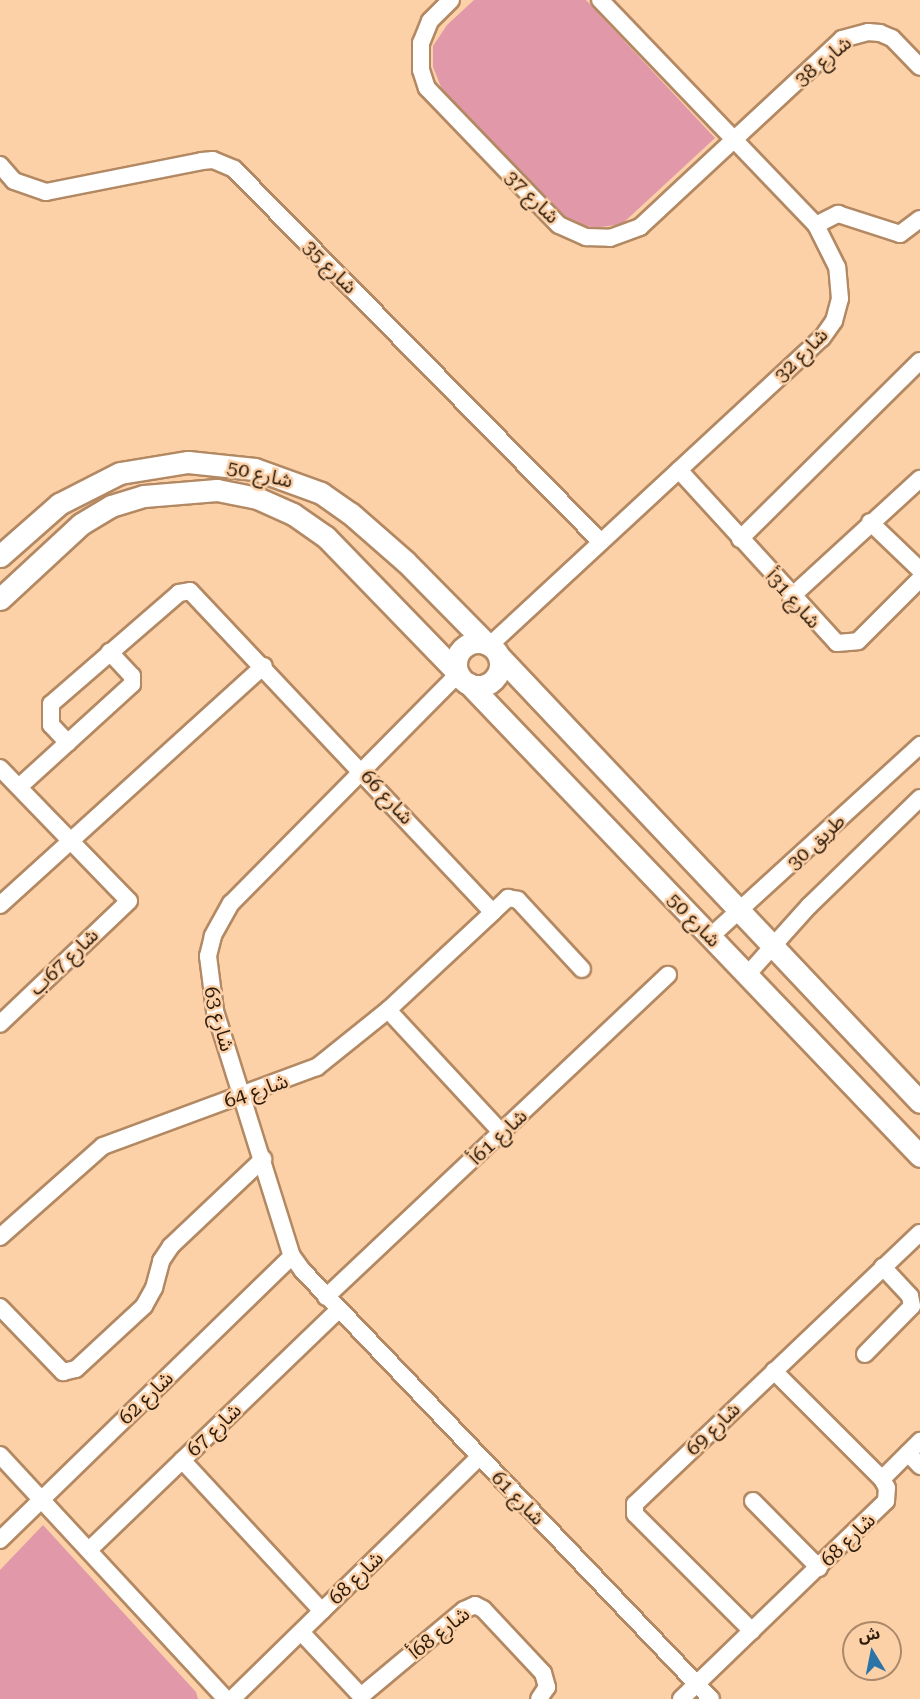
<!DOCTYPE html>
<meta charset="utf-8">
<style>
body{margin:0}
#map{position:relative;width:920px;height:1699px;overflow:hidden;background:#fdd1a8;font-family:"Roboto Serif","Noto Sans Arabic",serif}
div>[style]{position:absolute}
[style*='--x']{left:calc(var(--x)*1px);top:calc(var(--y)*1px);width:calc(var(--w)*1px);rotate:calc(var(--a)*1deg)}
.green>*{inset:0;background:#e198a9}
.roads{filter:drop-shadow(2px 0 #b38963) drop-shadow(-2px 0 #b38963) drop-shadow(0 2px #b38963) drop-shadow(0 -2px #b38963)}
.minor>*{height:16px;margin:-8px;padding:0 8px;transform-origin:8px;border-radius:8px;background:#fff}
.tertiary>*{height:21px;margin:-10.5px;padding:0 10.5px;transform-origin:10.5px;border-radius:10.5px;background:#fff}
.tertiary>.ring{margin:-10.5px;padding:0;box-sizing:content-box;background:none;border:21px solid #fff;border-radius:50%}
span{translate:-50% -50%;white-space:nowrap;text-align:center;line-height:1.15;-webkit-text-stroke:5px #fdd1a8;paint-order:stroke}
.street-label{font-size:20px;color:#2c1c0c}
.north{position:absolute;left:842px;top:1621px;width:60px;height:60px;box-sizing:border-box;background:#fdd1a8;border:2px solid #a9896a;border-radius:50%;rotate:350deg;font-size:16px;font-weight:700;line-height:24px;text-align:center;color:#2c1c0c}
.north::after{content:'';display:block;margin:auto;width:21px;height:27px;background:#2c73a8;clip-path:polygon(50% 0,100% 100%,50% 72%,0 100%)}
</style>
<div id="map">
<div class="green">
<i style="clip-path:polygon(474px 0,586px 0,715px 138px,622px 224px,594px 228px,568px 221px,443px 92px,433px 67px,433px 46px,447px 25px)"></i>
<i style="clip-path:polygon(43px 1525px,196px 1692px,198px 1699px,0 1699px,0 1570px)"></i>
</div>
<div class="roads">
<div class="minor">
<i style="--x:451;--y:0;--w:30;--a:135"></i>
<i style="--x:430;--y:21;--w:24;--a:112"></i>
<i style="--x:421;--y:43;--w:27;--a:90"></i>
<i style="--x:421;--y:70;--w:19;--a:72"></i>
<i style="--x:427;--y:88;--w:190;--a:46.1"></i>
<i style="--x:559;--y:225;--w:30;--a:24"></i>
<i style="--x:586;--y:237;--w:24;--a:2"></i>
<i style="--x:610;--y:238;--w:32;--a:-20"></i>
<i style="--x:640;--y:227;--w:276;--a:-42.9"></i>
<i style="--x:842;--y:39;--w:27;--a:-15"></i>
<i style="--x:868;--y:32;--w:12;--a:5"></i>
<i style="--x:880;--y:33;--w:13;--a:23"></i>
<i style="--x:892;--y:38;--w:40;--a:46"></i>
<i style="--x:0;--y:165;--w:21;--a:49"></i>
<i style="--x:14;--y:181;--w:34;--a:19"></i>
<i style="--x:46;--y:192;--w:159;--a:-11.2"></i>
<i style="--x:202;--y:161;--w:11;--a:-5"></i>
<i style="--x:213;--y:160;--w:23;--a:23"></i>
<i style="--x:234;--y:169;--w:523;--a:45.46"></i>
<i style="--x:816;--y:225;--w:25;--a:-27"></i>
<i style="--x:838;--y:214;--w:65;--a:17.9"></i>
<i style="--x:900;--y:234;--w:25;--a:-37"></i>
<i style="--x:679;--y:470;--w:234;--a:47.6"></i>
<i style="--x:837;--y:643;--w:21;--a:-5"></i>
<i style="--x:858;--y:641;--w:88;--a:-45"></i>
<i style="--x:870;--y:522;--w:69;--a:43.8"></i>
<i style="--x:740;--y:539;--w:253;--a:-44.7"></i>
<i style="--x:791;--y:597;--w:175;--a:-42.5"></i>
<i style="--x:490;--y:645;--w:452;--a:-42.8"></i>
<i style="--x:822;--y:338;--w:21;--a:-55"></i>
<i style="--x:834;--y:321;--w:23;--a:-75"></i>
<i style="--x:840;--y:299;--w:32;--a:-95"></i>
<i style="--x:837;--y:267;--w:47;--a:-116.6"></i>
<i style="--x:816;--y:225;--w:312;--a:-133.8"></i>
<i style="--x:458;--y:674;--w:322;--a:134.7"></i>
<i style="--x:231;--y:903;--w:38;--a:119"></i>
<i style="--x:213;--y:936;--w:21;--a:104"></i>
<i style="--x:208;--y:956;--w:55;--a:82.7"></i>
<i style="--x:215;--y:1011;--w:257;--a:72.6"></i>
<i style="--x:292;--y:1256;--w:19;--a:54"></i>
<i style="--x:303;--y:1271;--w:591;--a:46.37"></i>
<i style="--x:68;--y:743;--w:25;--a:-133"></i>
<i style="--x:51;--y:725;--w:21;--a:-90"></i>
<i style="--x:51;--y:704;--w:169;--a:-40.9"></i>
<i style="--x:179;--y:593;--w:11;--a:-10"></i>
<i style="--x:190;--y:591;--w:441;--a:46.7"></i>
<i style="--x:493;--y:912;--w:21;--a:-43"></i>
<i style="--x:508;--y:898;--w:10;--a:11"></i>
<i style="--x:518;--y:900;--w:94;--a:47.2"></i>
<i style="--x:0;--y:768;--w:185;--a:45.9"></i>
<i style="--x:129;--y:901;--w:178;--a:136.4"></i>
<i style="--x:19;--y:787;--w:153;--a:-42.3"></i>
<i style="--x:132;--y:684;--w:8;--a:-90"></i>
<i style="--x:132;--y:676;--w:33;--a:-133"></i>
<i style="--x:0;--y:905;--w:356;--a:-42.2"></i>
<i style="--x:710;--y:937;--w:285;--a:-42.4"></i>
<i style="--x:747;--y:975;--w:93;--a:-48.1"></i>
<i style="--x:809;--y:906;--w:155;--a:-44.2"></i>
<i style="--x:388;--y:1010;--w:168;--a:47.2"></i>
<i style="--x:0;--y:1237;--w:137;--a:-41.5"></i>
<i style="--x:103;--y:1146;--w:228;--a:-20.3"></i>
<i style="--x:317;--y:1067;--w:91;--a:-38.8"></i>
<i style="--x:388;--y:1010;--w:144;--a:-43"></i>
<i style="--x:326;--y:1297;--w:470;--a:-43.3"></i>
<i style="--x:0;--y:1307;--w:91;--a:45.9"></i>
<i style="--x:63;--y:1372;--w:13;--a:-13"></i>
<i style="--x:76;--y:1369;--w:93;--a:-42.8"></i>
<i style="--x:144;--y:1306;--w:21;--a:-61"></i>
<i style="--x:154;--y:1288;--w:28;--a:-75"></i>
<i style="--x:161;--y:1261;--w:18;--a:-56"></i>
<i style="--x:171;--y:1246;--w:127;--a:-43.4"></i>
<i style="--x:865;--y:1354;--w:67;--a:-45.6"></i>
<i style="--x:912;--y:1306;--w:10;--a:-101"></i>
<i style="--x:910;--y:1296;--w:40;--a:-133"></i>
<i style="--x:908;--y:1453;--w:18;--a:47"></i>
<i style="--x:0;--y:1455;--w:333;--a:47.2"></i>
<i style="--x:182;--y:1460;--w:206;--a:47.2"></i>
<i style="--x:882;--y:1479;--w:54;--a:-45"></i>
<i style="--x:753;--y:1501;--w:94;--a:45.4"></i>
<i style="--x:0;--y:1540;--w:407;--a:-44.2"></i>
<i style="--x:89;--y:1550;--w:346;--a:-43.9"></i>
<i style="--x:752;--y:1631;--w:165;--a:-135"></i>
<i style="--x:635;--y:1514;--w:10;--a:-90"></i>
<i style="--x:635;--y:1504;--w:393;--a:-43.6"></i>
<i style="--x:301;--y:1632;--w:88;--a:46.8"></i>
<i style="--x:361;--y:1696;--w:134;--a:-39.9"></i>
<i style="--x:464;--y:1610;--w:12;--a:-24"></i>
<i style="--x:475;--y:1605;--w:9;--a:27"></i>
<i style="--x:483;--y:1609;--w:88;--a:46.8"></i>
<i style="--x:543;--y:1673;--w:15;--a:74"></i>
<i style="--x:547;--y:1687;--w:14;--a:124"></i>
<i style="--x:232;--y:1699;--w:346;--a:-44.4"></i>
<i style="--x:681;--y:1699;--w:285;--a:-44"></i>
<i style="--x:886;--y:1501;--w:13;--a:-86"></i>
<i style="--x:887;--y:1488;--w:10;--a:-119"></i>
<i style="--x:882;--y:1479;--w:153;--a:-135"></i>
</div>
<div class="tertiary">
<i style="--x:0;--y:556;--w:79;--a:-41.4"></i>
<i style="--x:59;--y:504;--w:68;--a:-26.9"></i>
<i style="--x:120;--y:473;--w:69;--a:-9.2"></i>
<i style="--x:188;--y:462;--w:67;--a:6"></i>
<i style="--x:255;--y:469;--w:70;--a:20"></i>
<i style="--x:321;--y:493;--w:35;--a:35"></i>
<i style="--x:350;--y:513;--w:74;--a:41.2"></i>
<i style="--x:406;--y:562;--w:115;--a:45.4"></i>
<i style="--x:0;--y:599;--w:110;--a:-42.8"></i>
<i style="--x:81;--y:524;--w:35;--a:-31"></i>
<i style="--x:111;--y:506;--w:34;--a:-17"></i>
<i style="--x:144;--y:496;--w:73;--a:-4.7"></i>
<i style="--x:217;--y:490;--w:41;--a:11.3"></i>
<i style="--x:257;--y:498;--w:39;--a:24"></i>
<i style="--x:293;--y:514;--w:40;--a:34.9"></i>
<i style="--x:326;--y:537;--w:188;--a:45.9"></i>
<i class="ring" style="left:456px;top:642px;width:23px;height:23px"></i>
<i style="--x:499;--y:656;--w:613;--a:46.65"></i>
<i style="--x:469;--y:684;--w:653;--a:46.3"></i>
</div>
</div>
<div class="street-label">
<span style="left:823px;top:61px;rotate:-39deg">شارع 38</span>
<span style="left:532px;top:197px;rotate:44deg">شارع 37</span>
<span style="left:330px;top:267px;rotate:45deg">شارع 35</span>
<span style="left:801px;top:355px;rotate:-45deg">شارع 32</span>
<span style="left:260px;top:474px;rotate:13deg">شارع 50</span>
<span style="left:793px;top:599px;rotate:48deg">شارع 31أ</span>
<span style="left:387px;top:797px;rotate:47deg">شارع 66</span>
<span style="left:816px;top:842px;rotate:-43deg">طريق 30</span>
<span style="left:694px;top:920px;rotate:46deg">شارع 50</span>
<span style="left:64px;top:962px;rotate:-44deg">شارع 67ب</span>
<span style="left:219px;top:1019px;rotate:75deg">شارع 63</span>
<span style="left:256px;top:1091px;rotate:-19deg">شارع 64</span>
<span style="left:498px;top:1137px;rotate:-43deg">شارع 61أ</span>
<span style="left:146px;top:1398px;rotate:-44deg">شارع 62</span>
<span style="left:713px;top:1429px;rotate:-44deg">شارع 69</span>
<span style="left:214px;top:1430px;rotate:-44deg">شارع 67</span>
<span style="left:518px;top:1498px;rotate:46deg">شارع 61</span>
<span style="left:848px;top:1540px;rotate:-44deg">شارع 68</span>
<span style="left:356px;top:1578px;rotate:-44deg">شارع 68</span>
<span style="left:439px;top:1633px;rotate:-38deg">شارع 68أ</span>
</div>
<div class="north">ش</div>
</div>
